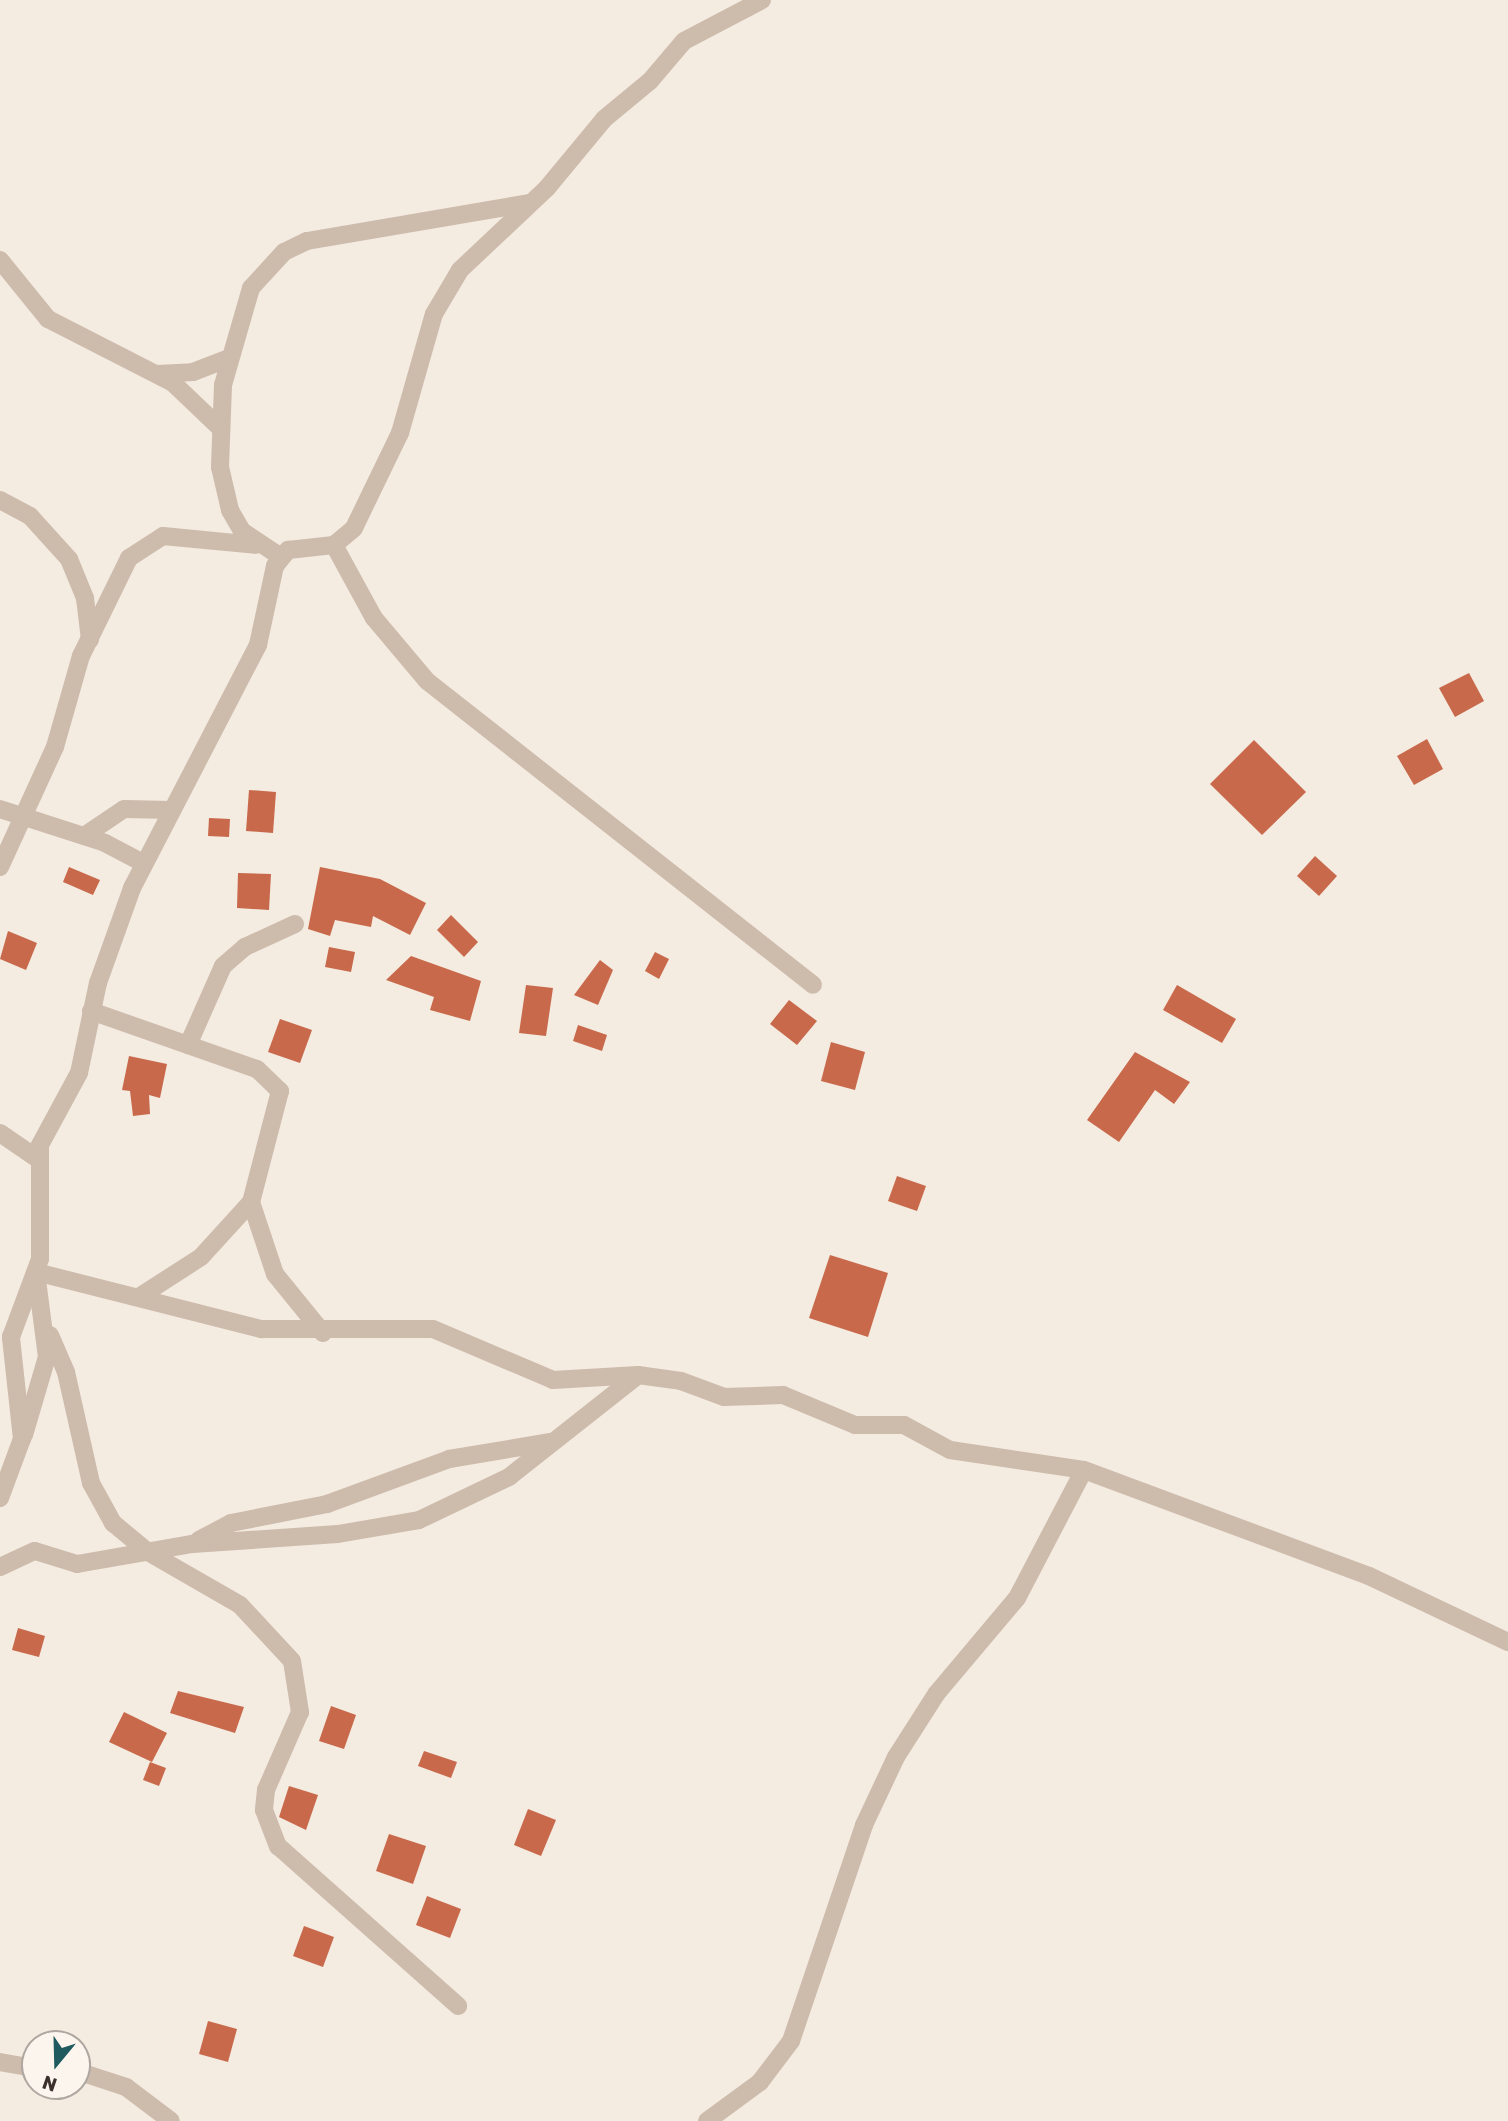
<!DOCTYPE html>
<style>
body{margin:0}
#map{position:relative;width:1508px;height:2121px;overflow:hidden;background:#f4ebe1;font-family:Rubik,sans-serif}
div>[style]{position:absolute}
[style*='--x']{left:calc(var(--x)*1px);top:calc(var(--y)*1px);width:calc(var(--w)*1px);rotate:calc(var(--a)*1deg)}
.building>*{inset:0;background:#c8694b}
.minor>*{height:18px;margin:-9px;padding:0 9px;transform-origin:9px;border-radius:9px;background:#cdbbac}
span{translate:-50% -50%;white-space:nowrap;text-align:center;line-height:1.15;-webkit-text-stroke:6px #fbf5ee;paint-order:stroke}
.north{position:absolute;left:21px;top:2030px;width:70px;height:70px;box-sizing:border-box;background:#fbf5ee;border:2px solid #aea6a0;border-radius:50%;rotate:199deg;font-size:19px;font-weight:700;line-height:28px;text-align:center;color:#3b302b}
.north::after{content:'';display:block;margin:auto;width:24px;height:32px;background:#1f5a5e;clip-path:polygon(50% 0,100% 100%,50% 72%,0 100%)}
</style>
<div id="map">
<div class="building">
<i style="clip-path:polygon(1469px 673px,1484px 701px,1455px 717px,1439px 688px)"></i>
<i style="clip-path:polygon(1427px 739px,1443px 769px,1414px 785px,1397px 756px)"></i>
<i style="clip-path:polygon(1254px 740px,1306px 792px,1262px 835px,1210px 784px)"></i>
<i style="clip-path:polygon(249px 790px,276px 792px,273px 833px,246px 831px)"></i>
<i style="clip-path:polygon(209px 818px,230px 819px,229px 837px,208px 836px)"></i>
<i style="clip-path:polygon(1315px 856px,1337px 876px,1319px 896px,1297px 876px)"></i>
<i style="clip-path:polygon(69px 867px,100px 880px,93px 895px,63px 882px)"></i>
<i style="clip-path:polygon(320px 867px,380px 879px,426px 903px,410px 935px,373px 916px,371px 927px,335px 920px,330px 936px,308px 929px)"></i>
<i style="clip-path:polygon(238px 873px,271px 874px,269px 910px,237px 908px)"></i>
<i style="clip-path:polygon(451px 915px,478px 942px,464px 957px,437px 930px)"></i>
<i style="clip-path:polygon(8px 931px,37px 943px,26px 970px,0 959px)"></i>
<i style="clip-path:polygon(329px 947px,355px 952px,351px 972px,325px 967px)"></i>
<i style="clip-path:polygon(655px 952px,669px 959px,659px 979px,645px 971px)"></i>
<i style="clip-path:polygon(411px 956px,481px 981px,470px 1021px,430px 1010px,434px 997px,386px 980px)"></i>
<i style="clip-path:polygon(600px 960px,613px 970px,598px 1005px,574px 995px)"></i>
<i style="clip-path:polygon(526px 985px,553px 988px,546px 1036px,519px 1033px)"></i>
<i style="clip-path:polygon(1177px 985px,1236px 1019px,1222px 1043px,1163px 1010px)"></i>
<i style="clip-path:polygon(789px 1000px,817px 1021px,797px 1045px,770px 1024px)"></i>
<i style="clip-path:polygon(280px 1019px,312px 1030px,300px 1063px,268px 1052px)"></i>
<i style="clip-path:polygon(578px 1025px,607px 1035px,602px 1051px,573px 1041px)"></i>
<i style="clip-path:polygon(831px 1042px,865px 1052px,855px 1090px,821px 1081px)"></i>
<i style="clip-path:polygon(1135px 1052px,1190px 1082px,1174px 1104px,1155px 1090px,1119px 1142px,1087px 1120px)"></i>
<i style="clip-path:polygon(129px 1056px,167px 1064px,160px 1098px,149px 1095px,150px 1114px,133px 1116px,130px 1091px,122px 1090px)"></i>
<i style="clip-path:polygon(897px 1176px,926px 1186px,917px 1211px,888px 1201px)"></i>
<i style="clip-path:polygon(830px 1255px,888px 1273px,868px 1337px,809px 1318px)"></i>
<i style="clip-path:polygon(18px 1628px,45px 1636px,39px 1657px,12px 1650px)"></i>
<i style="clip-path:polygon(178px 1691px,244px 1707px,235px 1733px,170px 1713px)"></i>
<i style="clip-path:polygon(331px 1706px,356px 1715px,344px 1749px,319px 1741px)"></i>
<i style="clip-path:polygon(124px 1712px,167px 1733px,152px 1762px,109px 1742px)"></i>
<i style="clip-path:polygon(424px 1751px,457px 1762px,451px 1778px,418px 1766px)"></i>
<i style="clip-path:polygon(150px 1762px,166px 1768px,159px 1786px,143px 1780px)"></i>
<i style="clip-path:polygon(289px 1786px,318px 1795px,306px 1830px,279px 1817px)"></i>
<i style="clip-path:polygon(528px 1809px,556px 1820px,541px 1856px,514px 1845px)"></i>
<i style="clip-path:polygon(389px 1834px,426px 1846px,413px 1884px,376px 1871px)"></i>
<i style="clip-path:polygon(427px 1896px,461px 1909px,450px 1938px,416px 1925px)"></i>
<i style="clip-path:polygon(304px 1926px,334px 1937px,323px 1967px,293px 1956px)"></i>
<i style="clip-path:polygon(208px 2021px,237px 2029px,228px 2062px,199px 2054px)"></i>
</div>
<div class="minor">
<i style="--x:0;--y:260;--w:76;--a:50.9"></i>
<i style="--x:48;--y:319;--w:140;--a:27.1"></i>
<i style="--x:173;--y:383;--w:62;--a:43.7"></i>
<i style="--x:157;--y:374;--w:36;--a:-3"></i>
<i style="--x:193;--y:372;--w:39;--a:-21"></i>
<i style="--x:0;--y:500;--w:34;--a:28"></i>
<i style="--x:30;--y:516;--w:58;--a:47.8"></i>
<i style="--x:69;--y:559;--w:42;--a:67.7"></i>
<i style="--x:85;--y:598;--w:42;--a:83.2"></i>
<i style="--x:334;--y:545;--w:83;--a:61.3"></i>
<i style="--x:374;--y:618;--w:82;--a:49.9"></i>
<i style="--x:427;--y:681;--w:491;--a:38.2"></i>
<i style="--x:281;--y:557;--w:47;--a:-146.3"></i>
<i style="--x:242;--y:531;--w:24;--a:-120"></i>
<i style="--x:230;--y:510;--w:44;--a:-103.1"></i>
<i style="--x:220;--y:467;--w:82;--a:-87.9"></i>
<i style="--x:223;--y:385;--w:101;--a:-73.9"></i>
<i style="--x:251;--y:288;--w:49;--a:-47.5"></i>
<i style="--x:284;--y:252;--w:25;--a:-26"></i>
<i style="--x:307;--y:241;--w:225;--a:-9.7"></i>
<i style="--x:0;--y:809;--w:110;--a:17.9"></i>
<i style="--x:105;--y:843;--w:43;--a:27.8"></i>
<i style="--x:84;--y:836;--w:48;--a:-34"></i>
<i style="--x:124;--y:809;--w:48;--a:1.2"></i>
<i style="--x:0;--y:867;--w:132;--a:-65.4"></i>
<i style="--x:55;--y:747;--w:95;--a:-74.1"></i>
<i style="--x:81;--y:656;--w:109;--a:-63.9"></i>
<i style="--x:129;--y:558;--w:40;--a:-32.9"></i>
<i style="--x:163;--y:536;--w:93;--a:5.5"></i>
<i style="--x:91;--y:1011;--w:176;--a:19.3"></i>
<i style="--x:257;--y:1069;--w:32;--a:44"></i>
<i style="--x:280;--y:1091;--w:115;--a:104.6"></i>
<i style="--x:251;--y:1202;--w:74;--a:132.3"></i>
<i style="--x:201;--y:1257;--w:74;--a:147.2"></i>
<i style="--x:188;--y:1045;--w:86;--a:-66.1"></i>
<i style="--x:223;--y:966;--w:29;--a:-41"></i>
<i style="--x:245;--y:947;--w:55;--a:-24.7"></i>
<i style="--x:0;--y:1133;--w:46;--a:34.4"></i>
<i style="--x:251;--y:1202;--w:76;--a:71.6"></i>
<i style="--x:275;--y:1274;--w:76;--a:50.9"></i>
<i style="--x:50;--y:1335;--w:40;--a:66.6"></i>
<i style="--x:66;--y:1372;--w:114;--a:77.3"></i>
<i style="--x:91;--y:1483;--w:46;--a:61.2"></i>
<i style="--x:113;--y:1523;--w:45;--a:39.6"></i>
<i style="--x:148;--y:1552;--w:106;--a:29.9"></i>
<i style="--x:240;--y:1605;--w:76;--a:47.1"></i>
<i style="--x:292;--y:1661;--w:52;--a:81.1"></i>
<i style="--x:300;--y:1712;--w:85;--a:113.6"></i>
<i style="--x:266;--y:1790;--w:20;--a:96"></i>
<i style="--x:264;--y:1810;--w:39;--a:69"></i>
<i style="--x:278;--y:1846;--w:241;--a:41.6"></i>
<i style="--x:24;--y:1435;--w:81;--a:-73.6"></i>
<i style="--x:47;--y:1357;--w:86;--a:-97.4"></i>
<i style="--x:36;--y:1272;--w:233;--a:14.2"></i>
<i style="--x:262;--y:1329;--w:171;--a:0"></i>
<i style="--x:433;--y:1329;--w:130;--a:23"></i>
<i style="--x:553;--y:1380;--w:85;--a:-3.4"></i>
<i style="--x:638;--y:1375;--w:43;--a:7.9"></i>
<i style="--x:681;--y:1381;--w:46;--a:20.4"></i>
<i style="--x:724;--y:1397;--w:59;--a:-1.9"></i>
<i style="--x:783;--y:1395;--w:78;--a:22.6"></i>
<i style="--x:855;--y:1425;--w:49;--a:0"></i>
<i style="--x:904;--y:1425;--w:52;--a:28.5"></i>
<i style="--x:950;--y:1450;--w:135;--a:8.5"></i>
<i style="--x:1084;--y:1470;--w:304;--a:20.4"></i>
<i style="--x:1369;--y:1576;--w:154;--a:25.4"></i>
<i style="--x:0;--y:1498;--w:63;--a:-69.6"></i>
<i style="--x:22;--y:1439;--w:103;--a:-96.2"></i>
<i style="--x:11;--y:1337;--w:83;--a:-69.6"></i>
<i style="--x:40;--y:1259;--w:114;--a:-90"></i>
<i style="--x:40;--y:1145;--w:82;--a:-61.6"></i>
<i style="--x:79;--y:1073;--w:92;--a:-78.1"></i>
<i style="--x:98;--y:983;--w:101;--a:-70.3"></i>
<i style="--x:132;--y:888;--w:274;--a:-62.6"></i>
<i style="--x:258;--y:645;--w:81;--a:-77.9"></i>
<i style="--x:275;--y:566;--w:21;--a:-51"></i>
<i style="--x:288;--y:550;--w:46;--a:-6.2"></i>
<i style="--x:334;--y:545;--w:26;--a:-40"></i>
<i style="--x:354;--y:528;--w:106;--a:-64.2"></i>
<i style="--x:400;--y:433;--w:124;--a:-74.1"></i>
<i style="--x:434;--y:314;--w:51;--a:-59.4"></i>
<i style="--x:460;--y:270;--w:120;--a:-43.3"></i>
<i style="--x:547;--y:188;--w:89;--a:-50.4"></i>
<i style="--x:604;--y:119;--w:60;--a:-39.6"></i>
<i style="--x:650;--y:81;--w:52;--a:-49.6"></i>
<i style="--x:684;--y:41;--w:88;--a:-27.7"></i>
<i style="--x:199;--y:1540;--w:36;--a:-28"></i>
<i style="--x:231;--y:1523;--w:98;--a:-11.2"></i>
<i style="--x:327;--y:1504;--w:130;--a:-20.2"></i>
<i style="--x:449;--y:1459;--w:103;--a:-9.5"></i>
<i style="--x:0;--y:1567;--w:38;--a:-25"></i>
<i style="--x:35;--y:1551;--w:44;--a:17.2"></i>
<i style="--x:77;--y:1564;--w:117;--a:-9.9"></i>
<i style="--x:192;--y:1544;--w:146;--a:-3.9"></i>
<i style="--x:338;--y:1534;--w:82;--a:-9.8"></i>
<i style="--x:419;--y:1520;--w:100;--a:-25.5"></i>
<i style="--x:509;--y:1477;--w:164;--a:-38.3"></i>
<i style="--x:0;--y:2062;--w:36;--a:10"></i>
<i style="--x:77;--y:2071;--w:52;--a:18.1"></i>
<i style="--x:126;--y:2087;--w:56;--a:37.1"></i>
<i style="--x:707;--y:2121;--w:66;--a:-36.3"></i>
<i style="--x:760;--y:2082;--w:51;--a:-52.9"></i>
<i style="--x:791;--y:2041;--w:228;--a:-71.3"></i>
<i style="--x:864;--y:1825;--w:75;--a:-64.8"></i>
<i style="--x:896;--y:1757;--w:76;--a:-57.4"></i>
<i style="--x:937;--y:1693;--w:124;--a:-49.9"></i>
<i style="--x:1017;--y:1598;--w:144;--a:-62.4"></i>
</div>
<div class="north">N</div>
</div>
